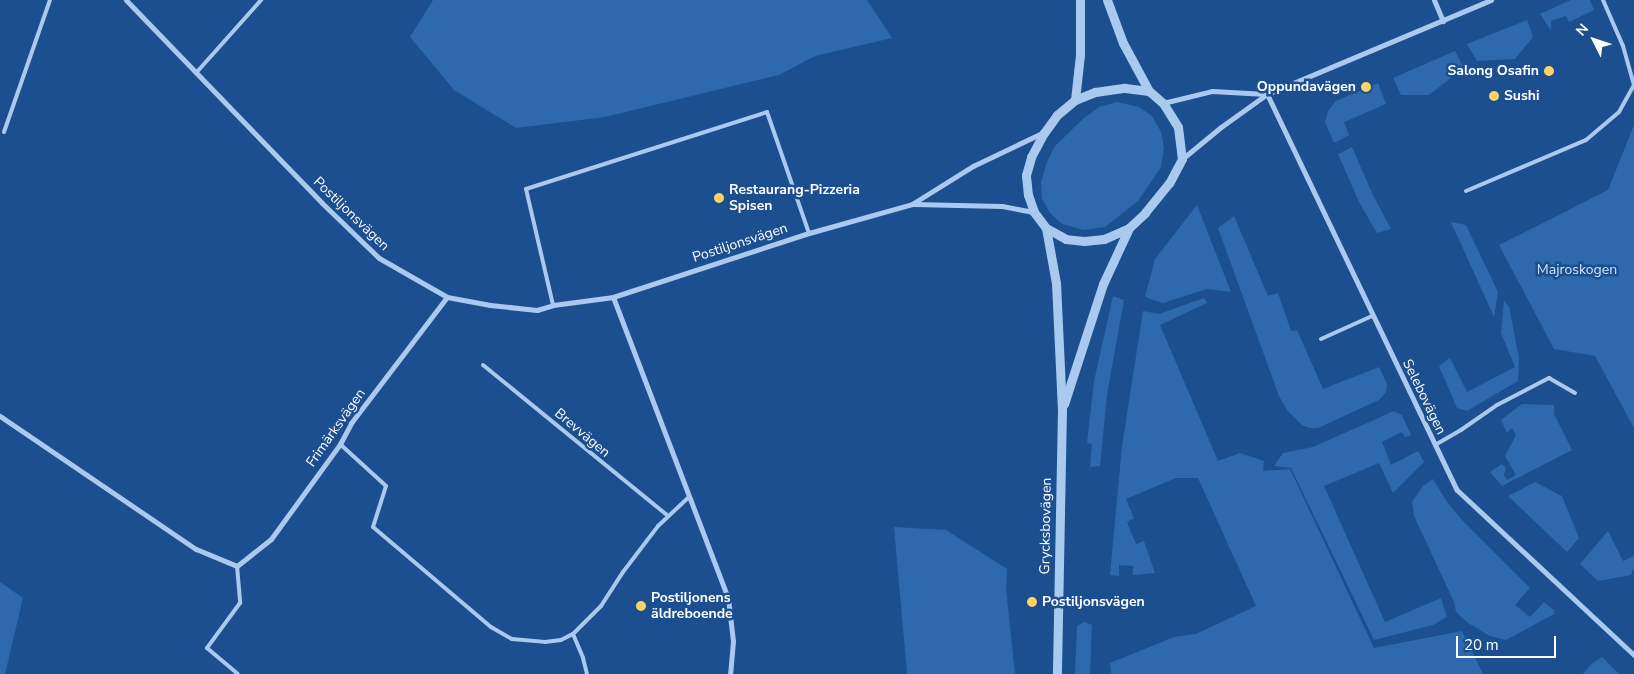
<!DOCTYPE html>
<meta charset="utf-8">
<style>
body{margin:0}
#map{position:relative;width:1634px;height:674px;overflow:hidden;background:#1b4f8f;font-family:"Nunito Sans",sans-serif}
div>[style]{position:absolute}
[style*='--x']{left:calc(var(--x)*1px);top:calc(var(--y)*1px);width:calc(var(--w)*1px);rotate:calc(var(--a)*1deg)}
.green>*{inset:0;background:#2e69ad}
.service>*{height:4px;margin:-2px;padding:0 2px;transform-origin:2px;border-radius:2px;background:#a9c9ee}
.minor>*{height:5px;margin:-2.5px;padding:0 2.5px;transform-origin:2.5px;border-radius:2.5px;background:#a9c9ee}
.tertiary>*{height:9px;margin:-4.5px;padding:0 4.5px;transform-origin:4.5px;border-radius:4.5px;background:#a9c9ee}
.dots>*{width:14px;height:14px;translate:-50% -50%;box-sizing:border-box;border:2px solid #1b4f8f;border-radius:50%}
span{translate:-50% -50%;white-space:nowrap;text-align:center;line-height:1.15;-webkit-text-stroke:5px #1b4f8f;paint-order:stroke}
.poi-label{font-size:14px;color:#fff;font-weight:700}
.right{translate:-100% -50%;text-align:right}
.left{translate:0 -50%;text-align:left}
.street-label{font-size:14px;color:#fff}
.park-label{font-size:14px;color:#cfe3fa}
.north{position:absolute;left:1569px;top:15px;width:50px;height:50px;-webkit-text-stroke:4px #1b4f8f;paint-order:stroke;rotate:311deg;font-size:14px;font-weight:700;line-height:20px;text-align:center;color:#fff}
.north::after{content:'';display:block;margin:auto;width:18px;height:22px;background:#fff;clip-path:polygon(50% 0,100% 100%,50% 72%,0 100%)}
.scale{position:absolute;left:1456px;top:636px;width:100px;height:22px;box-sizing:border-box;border:2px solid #fff;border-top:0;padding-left:6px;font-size:15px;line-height:18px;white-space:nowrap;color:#fff;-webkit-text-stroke:4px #1b4f8f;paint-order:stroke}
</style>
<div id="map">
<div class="green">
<i style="clip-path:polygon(433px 0,867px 0,892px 38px,815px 56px,779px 75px,605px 117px,516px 128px,454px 90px,410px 37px)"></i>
<i style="clip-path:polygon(1571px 0,1590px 0,1594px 10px,1569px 22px,1566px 16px,1551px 21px,1551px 30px,1540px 14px)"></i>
<i style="clip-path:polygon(1527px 20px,1533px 37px,1515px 59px,1477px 61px,1467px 44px)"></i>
<i style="clip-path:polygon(1455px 51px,1464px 68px,1429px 95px,1401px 95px,1393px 78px)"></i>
<i style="clip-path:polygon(1378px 83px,1386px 104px,1344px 122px,1349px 135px,1334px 143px,1325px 122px,1328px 111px,1336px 101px)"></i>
<i style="clip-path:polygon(1117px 102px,1139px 107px,1152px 116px,1161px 132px,1164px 148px,1161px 167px,1138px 201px,1105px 227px,1084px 230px,1062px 224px,1050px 213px,1042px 199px,1041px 182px,1047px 162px,1055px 146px,1084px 118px,1099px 107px)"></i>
<i style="clip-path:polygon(1634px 125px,1634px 428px,1595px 356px,1554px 349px,1499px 245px,1608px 190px)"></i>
<i style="clip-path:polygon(1352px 147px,1372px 193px,1391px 229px,1377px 233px,1359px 202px,1338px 154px)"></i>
<i style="clip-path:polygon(1197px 205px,1231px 292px,1207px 289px,1163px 303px,1145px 297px,1155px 259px)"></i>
<i style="clip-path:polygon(1234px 216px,1268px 296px,1278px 293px,1291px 331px,1297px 330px,1323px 389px,1379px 367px,1387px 384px,1386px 392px,1379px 400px,1318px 428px,1309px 428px,1302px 425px,1287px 410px,1279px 396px,1218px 228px)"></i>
<i style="clip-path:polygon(1451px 222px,1466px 225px,1498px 292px,1494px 317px)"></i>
<i style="clip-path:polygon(1113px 296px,1124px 300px,1107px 395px,1100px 466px,1090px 467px,1092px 444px,1087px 443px,1094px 381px)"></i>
<i style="clip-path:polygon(1204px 298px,1207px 303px,1160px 325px,1218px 461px,1240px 453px,1264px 461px,1263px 471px,1290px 469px,1374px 648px,1462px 631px,1483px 674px,1111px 674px,1110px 663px,1174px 637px,1196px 634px,1256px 606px,1198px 478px,1176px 478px,1126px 499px,1134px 518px,1127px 522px,1136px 544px,1144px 541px,1155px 573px,1133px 575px,1133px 566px,1119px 565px,1119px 576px,1110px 575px,1122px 446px,1143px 311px,1159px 314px)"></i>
<i style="clip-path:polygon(1504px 301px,1509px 307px,1519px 358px,1518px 381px,1467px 411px,1457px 408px,1439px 366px,1450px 358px,1467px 392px,1515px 367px,1501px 333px)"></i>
<i style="clip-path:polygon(1522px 404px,1554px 405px,1554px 414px,1572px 450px,1502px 486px,1490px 472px,1502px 464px,1506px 468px,1504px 475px,1507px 480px,1516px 475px,1505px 456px,1516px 435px,1512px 428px,1507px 433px,1501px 420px)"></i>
<i style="clip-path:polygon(1394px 411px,1402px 415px,1411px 435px,1405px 437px,1402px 432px,1382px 442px,1391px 465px,1418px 451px,1424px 462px,1393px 493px,1379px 463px,1324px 486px,1385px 622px,1441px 598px,1447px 617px,1433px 625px,1374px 640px,1291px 468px,1274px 466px,1283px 453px,1313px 447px)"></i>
<i style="clip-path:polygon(1433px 479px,1447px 502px,1463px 521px,1530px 588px,1515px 605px,1530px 617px,1544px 602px,1554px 610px,1554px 614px,1506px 640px,1490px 636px,1468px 623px,1456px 612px,1454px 602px,1414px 516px,1412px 502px,1423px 486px)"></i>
<i style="clip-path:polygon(1535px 482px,1562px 496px,1579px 538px,1567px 552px,1508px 496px)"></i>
<i style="clip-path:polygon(894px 527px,946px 530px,1007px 569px,1006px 588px,1015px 674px,907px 674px)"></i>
<i style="clip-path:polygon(1608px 531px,1623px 561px,1634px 556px,1634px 568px,1631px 575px,1598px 581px,1580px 564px)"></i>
<i style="clip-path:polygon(0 582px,23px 598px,5px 674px,0 674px)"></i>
<i style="clip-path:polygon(1084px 622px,1092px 625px,1090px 674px,1075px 674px,1077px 626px)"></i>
<i style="clip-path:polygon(1602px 657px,1619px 674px,1583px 674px,1591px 664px)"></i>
</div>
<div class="service">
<i style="--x:196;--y:73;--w:98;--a:-48.3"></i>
<i style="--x:4;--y:132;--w:140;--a:-70.8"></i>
<i style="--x:1466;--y:191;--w:130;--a:-23"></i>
<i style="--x:1586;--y:140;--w:43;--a:-40.3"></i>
<i style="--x:1619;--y:112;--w:31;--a:-61"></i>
<i style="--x:1634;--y:85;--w:41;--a:-105.8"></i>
<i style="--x:1623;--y:46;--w:50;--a:-113.5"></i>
<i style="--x:553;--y:305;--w:119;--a:-103.1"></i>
<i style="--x:526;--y:189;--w:253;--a:-17.7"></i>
<i style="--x:767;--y:112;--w:128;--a:70.9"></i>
<i style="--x:1321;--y:339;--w:56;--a:-24.3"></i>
<i style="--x:483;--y:365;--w:239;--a:39.2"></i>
<i style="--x:340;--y:444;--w:62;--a:42.4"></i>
<i style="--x:386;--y:486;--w:43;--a:107.6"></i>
<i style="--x:373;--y:527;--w:155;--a:40.3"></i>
<i style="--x:491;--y:627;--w:24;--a:30"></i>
<i style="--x:512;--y:639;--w:33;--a:5"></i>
<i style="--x:545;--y:642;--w:16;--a:-7"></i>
<i style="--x:561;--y:640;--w:13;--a:-27"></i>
<i style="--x:573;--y:634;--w:26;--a:67"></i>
<i style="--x:583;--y:658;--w:16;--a:76"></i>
<i style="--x:1435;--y:445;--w:30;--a:-30"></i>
<i style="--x:1461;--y:430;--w:44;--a:-34.8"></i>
<i style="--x:1497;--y:405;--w:59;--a:-27.4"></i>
<i style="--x:1549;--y:378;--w:30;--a:30"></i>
<i style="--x:237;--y:566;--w:37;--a:85"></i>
<i style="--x:240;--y:603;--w:56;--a:126.3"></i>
<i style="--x:207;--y:648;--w:40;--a:40"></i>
<i style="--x:573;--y:634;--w:40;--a:-45"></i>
<i style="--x:601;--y:606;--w:40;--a:-57.1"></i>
<i style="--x:623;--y:572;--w:58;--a:-52.7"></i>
<i style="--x:658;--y:526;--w:42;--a:-43.1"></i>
</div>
<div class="minor">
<i style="--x:126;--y:0;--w:282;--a:46"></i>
<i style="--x:322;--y:203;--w:79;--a:44"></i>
<i style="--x:379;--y:258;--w:78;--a:29.8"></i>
<i style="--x:447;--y:297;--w:44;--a:10.5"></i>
<i style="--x:490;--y:305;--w:47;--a:6.1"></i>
<i style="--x:537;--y:310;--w:17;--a:-17"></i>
<i style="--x:553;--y:305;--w:61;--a:-7.6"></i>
<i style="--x:613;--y:297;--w:206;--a:-18.1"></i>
<i style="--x:809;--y:233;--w:107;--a:-15.7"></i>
<i style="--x:912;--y:204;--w:72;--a:-31.9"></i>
<i style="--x:973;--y:166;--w:76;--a:-25.6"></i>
<i style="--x:1434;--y:0;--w:23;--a:67"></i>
<i style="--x:1267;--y:94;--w:439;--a:64.4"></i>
<i style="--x:1457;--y:490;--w:242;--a:43"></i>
<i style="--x:1163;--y:103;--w:50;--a:-13.8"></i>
<i style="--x:1212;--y:91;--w:54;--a:3.2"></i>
<i style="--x:1182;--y:159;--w:50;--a:-39.4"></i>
<i style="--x:1221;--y:127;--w:57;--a:-35.7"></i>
<i style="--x:1267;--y:94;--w:243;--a:-22.8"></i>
<i style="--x:913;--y:204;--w:89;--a:1.3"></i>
<i style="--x:1002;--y:206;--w:33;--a:11"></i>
<i style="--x:613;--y:297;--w:322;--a:69.1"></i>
<i style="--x:728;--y:598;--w:43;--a:83.4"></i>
<i style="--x:733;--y:641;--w:33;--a:95"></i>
<i style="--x:0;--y:416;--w:237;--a:34.2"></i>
<i style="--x:196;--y:549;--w:44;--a:22.5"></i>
<i style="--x:237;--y:566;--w:43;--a:-38.5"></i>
<i style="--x:271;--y:539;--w:117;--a:-54"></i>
<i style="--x:340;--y:444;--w:24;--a:-62"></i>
<i style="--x:351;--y:423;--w:158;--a:-52.7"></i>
</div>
<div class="tertiary">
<i style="--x:1107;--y:0;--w:46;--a:69.6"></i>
<i style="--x:1123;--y:43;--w:55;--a:61.6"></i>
<i style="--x:1149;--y:91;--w:18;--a:41"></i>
<i style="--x:1163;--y:103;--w:28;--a:58"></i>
<i style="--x:1178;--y:127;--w:32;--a:83"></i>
<i style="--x:1182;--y:159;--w:27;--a:118"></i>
<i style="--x:1169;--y:183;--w:38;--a:129"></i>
<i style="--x:1145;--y:213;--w:22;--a:137"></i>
<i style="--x:1129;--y:228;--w:27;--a:156"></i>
<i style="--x:1104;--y:239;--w:20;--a:174"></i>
<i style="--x:1084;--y:241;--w:18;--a:-174"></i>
<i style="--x:1066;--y:239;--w:23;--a:-151"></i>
<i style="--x:1046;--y:228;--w:20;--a:-127"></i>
<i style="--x:1034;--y:212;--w:18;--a:-109"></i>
<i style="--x:1028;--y:195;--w:20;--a:-96"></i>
<i style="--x:1026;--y:175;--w:19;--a:-74"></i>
<i style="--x:1031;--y:157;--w:27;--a:-62"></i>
<i style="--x:1044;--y:133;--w:22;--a:-54"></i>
<i style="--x:1057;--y:115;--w:23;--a:-40"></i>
<i style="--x:1075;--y:100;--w:22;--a:-22"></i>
<i style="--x:1095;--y:92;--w:30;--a:-8"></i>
<i style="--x:1125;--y:88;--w:24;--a:7"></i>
<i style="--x:1075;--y:100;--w:45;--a:-83.7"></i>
<i style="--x:1080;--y:55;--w:55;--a:-90"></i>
<i style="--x:1046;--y:228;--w:56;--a:79.7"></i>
<i style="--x:1056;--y:283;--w:126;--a:87.3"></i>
<i style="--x:1062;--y:409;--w:265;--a:91.1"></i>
<i style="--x:1064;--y:404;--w:126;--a:-72"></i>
<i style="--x:1103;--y:284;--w:62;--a:-65.1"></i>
</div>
<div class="dots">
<i style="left:1549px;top:71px;background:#ffd166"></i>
<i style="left:1366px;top:87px;background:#ffd166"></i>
<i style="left:1494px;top:96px;background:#ffd166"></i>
<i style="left:719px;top:198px;background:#ffd166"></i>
<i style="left:1032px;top:602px;background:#ffd166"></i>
<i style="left:641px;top:606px;background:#ffd166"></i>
</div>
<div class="poi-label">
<span class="right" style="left:1539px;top:71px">Salong Osafin</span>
<span class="right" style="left:1356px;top:87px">Oppundavägen</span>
<span class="left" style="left:1504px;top:96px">Sushi</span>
<span class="left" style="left:729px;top:198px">Restaurang-Pizzeria<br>Spisen</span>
<span class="left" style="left:651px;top:606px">Postiljonens<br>äldreboende</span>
<span class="left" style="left:1042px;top:602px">Postiljonsvägen</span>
</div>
<div class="street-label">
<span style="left:351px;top:214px;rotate:44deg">Postiljonsvägen</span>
<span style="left:740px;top:243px;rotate:-18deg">Postiljonsvägen</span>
<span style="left:1424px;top:397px;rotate:64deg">Selebovägen</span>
<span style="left:336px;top:428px;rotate:-55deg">Frimärksvägen</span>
<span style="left:582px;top:433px;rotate:40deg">Brevvägen</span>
<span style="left:1046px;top:526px;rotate:-89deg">Grycksbovägen</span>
</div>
<div class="park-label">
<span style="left:1577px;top:270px">Majroskogen</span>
</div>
<div class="north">N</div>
<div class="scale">20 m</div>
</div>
